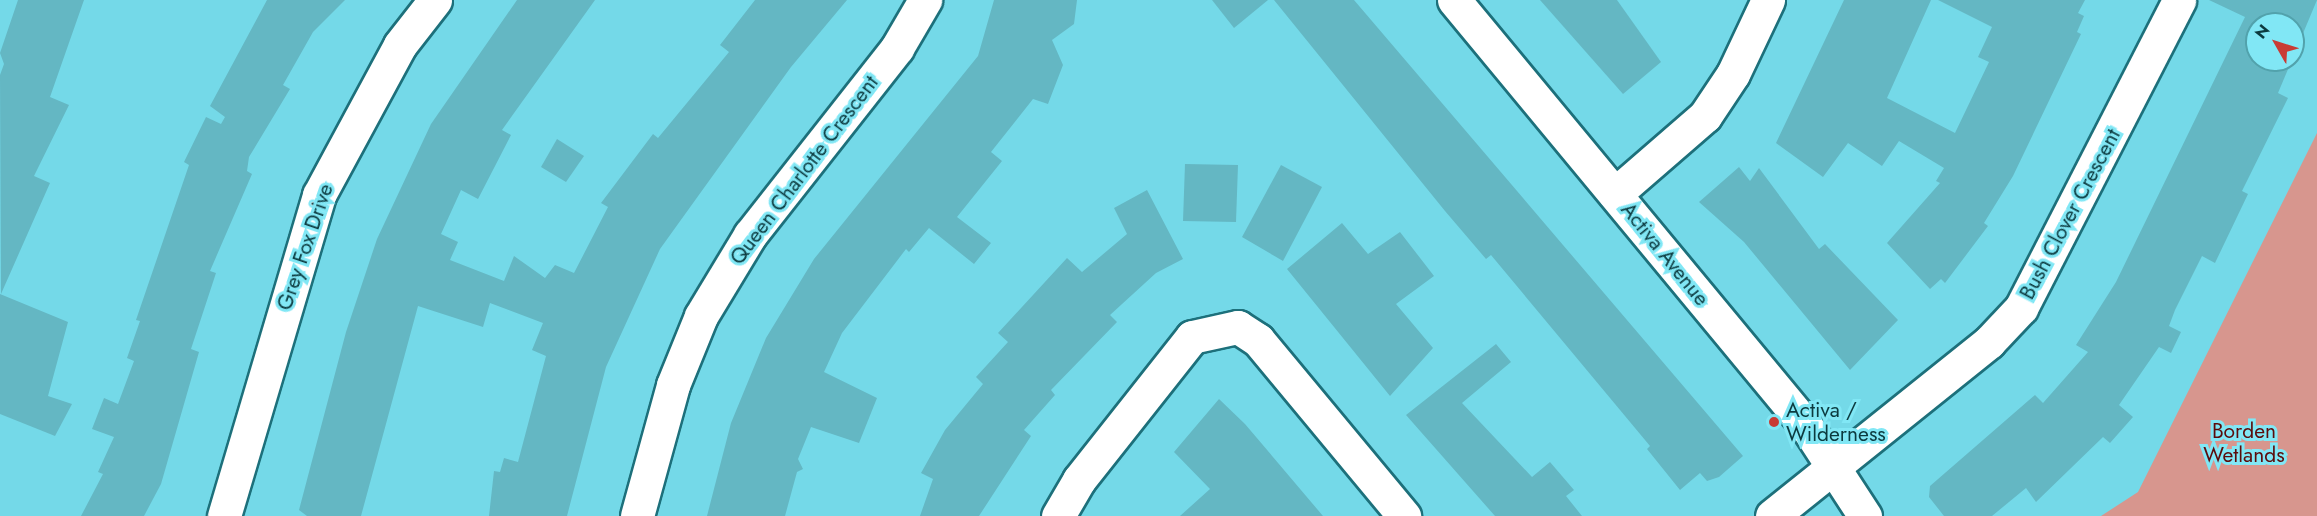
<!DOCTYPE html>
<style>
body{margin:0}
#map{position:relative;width:2317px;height:516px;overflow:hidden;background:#74d9e8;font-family:Jost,sans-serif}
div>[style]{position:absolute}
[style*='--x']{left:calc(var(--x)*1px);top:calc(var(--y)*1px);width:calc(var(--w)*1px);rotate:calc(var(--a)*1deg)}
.green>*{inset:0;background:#d7968e}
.building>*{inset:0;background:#64b7c3}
.roads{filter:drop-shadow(2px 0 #1d707b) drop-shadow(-2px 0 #1d707b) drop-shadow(0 2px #1d707b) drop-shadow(0 -2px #1d707b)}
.minor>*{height:33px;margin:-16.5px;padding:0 16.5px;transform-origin:16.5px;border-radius:16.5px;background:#fff}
.dots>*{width:16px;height:16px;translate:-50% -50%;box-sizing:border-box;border:3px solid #81e7f5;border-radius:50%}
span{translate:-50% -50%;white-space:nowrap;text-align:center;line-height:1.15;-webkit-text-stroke:6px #81e7f5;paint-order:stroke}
.street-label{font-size:21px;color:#0c3a3f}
.poi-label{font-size:21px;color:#0c3a3f}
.left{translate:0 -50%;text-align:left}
.park-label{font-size:21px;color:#5c0b0a}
.north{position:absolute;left:2245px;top:12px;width:60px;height:60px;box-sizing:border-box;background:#81e7f5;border:2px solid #52a2ac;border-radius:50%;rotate:309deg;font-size:16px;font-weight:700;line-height:24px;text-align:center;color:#0c3a3f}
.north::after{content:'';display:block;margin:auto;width:21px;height:27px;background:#c93b34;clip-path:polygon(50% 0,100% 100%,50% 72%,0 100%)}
</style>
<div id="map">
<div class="green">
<i style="clip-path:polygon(2317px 133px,2317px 516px,2101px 516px,2138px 492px)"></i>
</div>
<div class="building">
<i style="clip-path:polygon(18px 0,84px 0,50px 97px,69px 105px,34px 176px,50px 183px,1px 294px,0 75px,4px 64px,0 53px)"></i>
<i style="clip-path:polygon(267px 0,345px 0,313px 32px,283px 85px,290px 89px,249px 157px,247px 171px,252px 174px,210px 271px,216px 273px,191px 349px,199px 352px,161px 484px,144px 516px,81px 516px,103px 474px,98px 472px,114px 437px,92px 429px,104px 398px,118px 404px,134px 361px,127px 358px,140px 321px,136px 320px,189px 165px,184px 162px,206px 117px,221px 124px,225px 117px,210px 106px)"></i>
<i style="clip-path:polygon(517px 0,595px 0,502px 130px,511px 135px,478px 199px,461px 190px,441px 234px,458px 242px,450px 260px,504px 281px,514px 256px,545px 278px,555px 265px,574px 273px,608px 207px,601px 203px,653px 134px,658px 138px,729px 52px,720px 45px,755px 0,847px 0,791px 67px,660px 249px,606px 367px,567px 516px,489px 516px,494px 471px,500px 472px,504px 458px,518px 462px,546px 356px,532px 350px,543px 323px,490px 303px,483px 327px,418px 306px,361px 516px,307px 516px,299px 510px,346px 332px,377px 239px,431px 124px)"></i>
<i style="clip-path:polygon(994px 0,1077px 0,1074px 24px,1052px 40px,1063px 65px,1048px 104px,1033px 99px,991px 152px,1002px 161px,957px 217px,991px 243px,974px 264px,929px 228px,909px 252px,906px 249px,842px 333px,824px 372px,877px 398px,859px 443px,811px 427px,798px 459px,803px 469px,797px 472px,785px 516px,707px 516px,731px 423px,766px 338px,814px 259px,978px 56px)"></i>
<i style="clip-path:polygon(1212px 0,1268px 0,1234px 28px)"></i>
<i style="clip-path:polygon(1274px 0,1354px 0,1743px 456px,1719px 477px,1707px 481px,1700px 473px,1680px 490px,1647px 449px,1650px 446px,1491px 255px,1486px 259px,1445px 211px)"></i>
<i style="clip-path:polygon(1540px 0,1617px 0,1661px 62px,1623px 94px)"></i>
<i style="clip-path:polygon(1844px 0,1931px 0,1887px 98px,1955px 133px,1989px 62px,1978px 57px,1992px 27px,1938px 0,2085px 0,2078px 13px,2084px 16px,2077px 32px,2081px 34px,2013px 176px,1984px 223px,1988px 226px,1945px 283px,1941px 279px,1930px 289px,1887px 243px,1940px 183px,1936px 181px,1944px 168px,1899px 141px,1882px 166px,1848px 143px,1823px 177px,1776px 143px)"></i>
<i style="clip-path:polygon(evenodd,2209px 0,2317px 0,2278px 93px,2288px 98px,2242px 191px,2248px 194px,2215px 263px,2202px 256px,2175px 310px,2169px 326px,2181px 332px,2171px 353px,2159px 347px,2119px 405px,2133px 417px,2110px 443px,2103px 437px,2036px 502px,2026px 488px,1992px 516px,1944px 516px,1929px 497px,1930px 486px,2035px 395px,2043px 403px,2088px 352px,2076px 345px,2116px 282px,2245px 17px,2209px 0,2257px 24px,2293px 24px,2293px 60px,2257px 60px,2257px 24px)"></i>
<i style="clip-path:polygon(557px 139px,584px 156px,566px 182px,541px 167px)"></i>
<i style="clip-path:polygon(1185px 164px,1238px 165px,1236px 222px,1183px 221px)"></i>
<i style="clip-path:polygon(1281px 165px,1322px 187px,1283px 261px,1242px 237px)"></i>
<i style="clip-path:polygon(1739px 167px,1750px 181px,1759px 168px,1819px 249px,1825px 244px,1898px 320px,1850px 370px,1744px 242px,1699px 202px)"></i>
<i style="clip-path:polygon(1147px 190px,1183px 259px,1156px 273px,1110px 315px,1117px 322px,1051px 390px,1055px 395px,1024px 430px,1031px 436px,979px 516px,920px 516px,933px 479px,921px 473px,945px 430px,983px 384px,976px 377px,1008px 342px,998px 333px,1067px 258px,1082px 272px,1127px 234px,1114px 208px)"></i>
<i style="clip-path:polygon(1342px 223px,1368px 254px,1400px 232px,1434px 276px,1396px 304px,1433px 348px,1390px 396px,1287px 269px)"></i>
<i style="clip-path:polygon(0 294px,68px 322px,48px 396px,72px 404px,55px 436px,0 414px)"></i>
<i style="clip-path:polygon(1496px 344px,1511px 362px,1462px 403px,1532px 477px,1550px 462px,1574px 490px,1566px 496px,1582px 516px,1495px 516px,1406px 415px)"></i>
<i style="clip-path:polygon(1219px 399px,1245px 424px,1323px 516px,1180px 516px,1210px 489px,1174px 452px)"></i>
</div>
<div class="roads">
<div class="minor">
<i style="--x:1454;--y:0;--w:550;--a:50.38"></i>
<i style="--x:1805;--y:424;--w:110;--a:56.9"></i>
<i style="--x:1615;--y:194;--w:119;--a:-40.9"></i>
<i style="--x:1705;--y:116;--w:50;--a:-56.3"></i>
<i style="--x:1733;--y:74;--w:82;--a:-64.7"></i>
<i style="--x:224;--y:516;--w:335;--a:-73.5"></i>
<i style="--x:319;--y:195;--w:170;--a:-61.6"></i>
<i style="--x:400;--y:45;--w:57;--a:-52.1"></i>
<i style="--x:637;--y:516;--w:136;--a:-74.6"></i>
<i style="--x:673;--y:385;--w:74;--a:-67.9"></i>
<i style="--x:701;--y:316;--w:95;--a:-58.8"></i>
<i style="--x:750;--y:235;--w:238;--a:-51.8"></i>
<i style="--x:897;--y:48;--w:56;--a:-59.7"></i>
<i style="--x:1058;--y:516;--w:42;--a:-59.7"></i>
<i style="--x:1079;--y:480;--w:182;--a:-51.7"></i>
<i style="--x:1192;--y:337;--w:47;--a:-12.3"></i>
<i style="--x:1238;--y:327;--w:24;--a:33"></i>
<i style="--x:1258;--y:340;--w:229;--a:50.3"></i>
<i style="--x:1772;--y:516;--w:278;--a:-38.7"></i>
<i style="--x:1989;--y:342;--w:47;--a:-46.7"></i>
<i style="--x:2021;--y:308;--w:346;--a:-62.8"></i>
</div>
</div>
<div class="dots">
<i style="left:1774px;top:422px;background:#c93b34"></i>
</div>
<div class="street-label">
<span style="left:804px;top:170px;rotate:-53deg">Queen Charlotte Crescent</span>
<span style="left:2070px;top:214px;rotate:-62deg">Bush Clover Crescent</span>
<span style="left:305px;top:247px;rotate:-71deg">Grey Fox Drive</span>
<span style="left:1665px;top:254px;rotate:51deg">Activa Avenue</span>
</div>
<div class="poi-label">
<span class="left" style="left:1786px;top:422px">Activa /<br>Wilderness</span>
</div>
<div class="park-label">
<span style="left:2244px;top:443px">Borden<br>Wetlands</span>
</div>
<div class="north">N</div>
</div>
